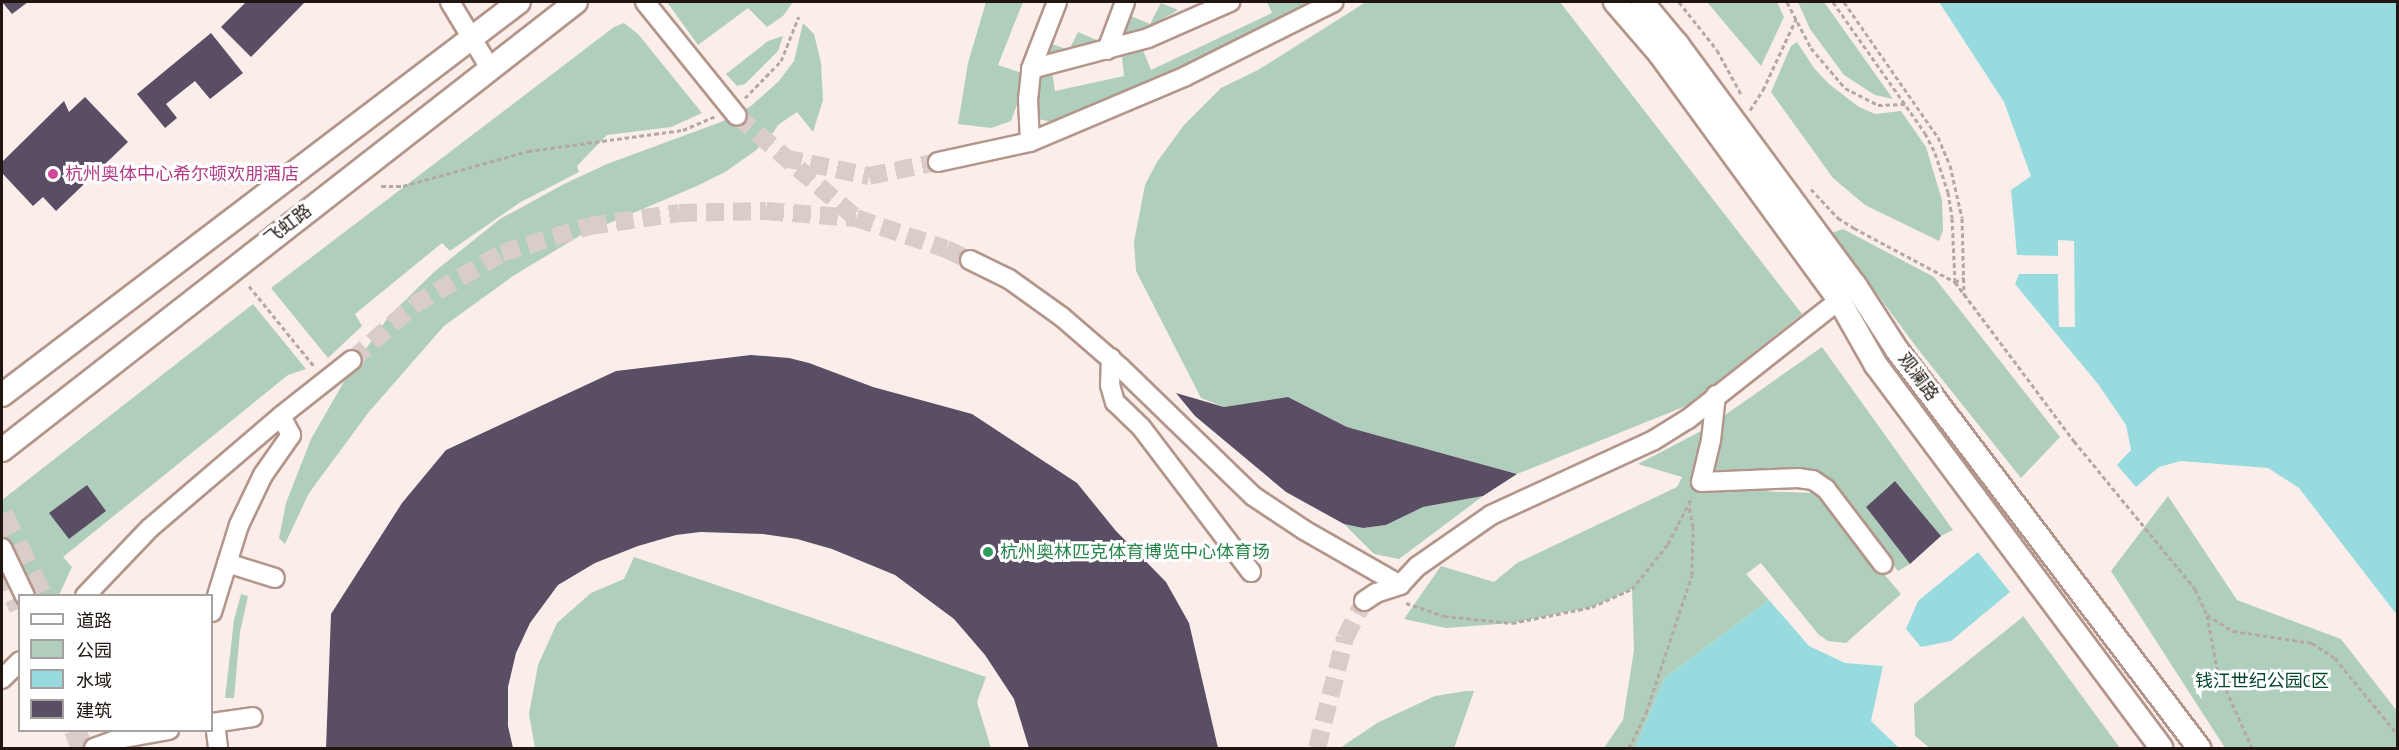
<!DOCTYPE html>
<meta charset="utf-8">
<style>
body{margin:0}
#map{position:relative;width:2399px;height:750px;overflow:hidden;background:#fbeeea;font-family:"PT Sans Narrow","Noto Sans SC",sans-serif}
div>[style]{position:absolute}
[style*='--x']{left:calc(var(--x)*1px);top:calc(var(--y)*1px);width:calc(var(--w)*1px);rotate:calc(var(--a)*1deg)}
.green>*{inset:0;background:#afcebb}
.water>*{inset:0;background:#97dbde}
.building>*{inset:0;background:#5a4e65}
.minor-tunnel>*{height:18px;margin-top:-9px;transform-origin:0;background:repeating-linear-gradient(90deg,#dacdc9 0 18px,transparent 0 27px)}
.major-tunnel>*{height:22px;margin-top:-11px;transform-origin:0;background:repeating-linear-gradient(90deg,#dacdc9 0 22px,transparent 0 33px)}
.path>*{height:3px;margin-top:-1.5px;transform-origin:0;background:repeating-linear-gradient(90deg,#b5a8a4 0 4.5px,transparent 0 7.5px)}
.roads{filter:drop-shadow(2px 0 #b3968b) drop-shadow(-2px 0 #b3968b) drop-shadow(0 2px #b3968b) drop-shadow(0 -2px #b3968b)}
.minor>*{height:18px;margin:-9px;padding:0 9px;transform-origin:9px;border-radius:9px;background:#fff}
.major>*{height:22px;margin:-11px;padding:0 11px;transform-origin:11px;border-radius:11px;background:#fff}
.dots>*{width:16px;height:16px;translate:-50% -50%;box-sizing:border-box;border:3px solid #fff;border-radius:50%}
span{translate:-50% -50%;white-space:nowrap;text-align:center;line-height:1.15;-webkit-text-stroke:6px #fff;paint-order:stroke}
.hotel-label{font-size:18px;color:#b23c85}
.left{translate:0 -50%;text-align:left}
.street-label{font-size:18px;color:#201511}
.leisure-label{font-size:18px;color:#27864d}
.park-label{font-size:18px;color:#06472b}
.frame{position:absolute;inset:0;border:3px solid #201511;pointer-events:none}
.legend{position:absolute;left:18px;top:594px;width:195px;height:138px;box-sizing:border-box;background:#fff;border:2px solid #a6a1a0;margin:0;padding:8px 10px;list-style:none;font-size:18px;color:#201511}
.legend li{display:flex;align-items:center;gap:12px;height:30px}
.legend b{width:30px;border:2px solid #a6a1a0}
</style>
<div id="map">
<div class="green">
<i style="clip-path:polygon(667px 2px,793px 2px,783px 16px,767px 27px,748px 8px,698px 45px)"></i>
<i style="clip-path:polygon(986px 2px,1023px 2px,998px 65px,1028px 75px,1011px 121px,991px 128px,958px 124px,968px 63px)"></i>
<i style="clip-path:polygon(1267px 2px,1310px 2px,1184px 67px,1052px 122px,1038px 119px,1035px 106px,1041px 78px,1052px 73px,1055px 91px,1124px 76px,1122px 57px,1143px 50px,1151px 70px,1272px 13px)"></i>
<i style="clip-path:polygon(1366px 2px,1560px 2px,1802px 314px,1686px 406px,1517px 474px,1347px 427px,1288px 397px,1224px 407px,1201px 398px,1136px 271px,1134px 242px,1145px 185px,1157px 162px,1184px 125px,1221px 88px,1258px 70px)"></i>
<i style="clip-path:polygon(1707px 2px,1777px 2px,1784px 17px,1761px 66px)"></i>
<i style="clip-path:polygon(1798px 2px,1824px 2px,1893px 99px,1875px 95px,1844px 75px,1810px 29px)"></i>
<i style="clip-path:polygon(1161px 3px,1178px 10px,1144px 30px,1121px 37px,1131px 16px,1150px 24px)"></i>
<i style="clip-path:polygon(624px 23px,638px 34px,702px 113px,671px 127px,607px 135px,577px 166px,579px 172px,519px 203px,450px 251px,442px 243px,355px 314px,362px 326px,328px 358px,271px 288px,614px 27px)"></i>
<i style="clip-path:polygon(803px 23px,814px 34px,821px 63px,823px 100px,813px 132px,797px 112px,778px 125px,773px 133px,755px 151px,725px 172px,697px 186px,581px 235px,513px 276px,444px 326px,368px 413px,309px 493px,285px 544px,279px 538px,286px 503px,311px 439px,349px 373px,389px 316px,434px 272px,500px 219px,566px 183px,607px 164px,721px 122px,751px 106px,779px 81px,794px 61px)"></i>
<i style="clip-path:polygon(1078px 32px,1099px 41px,1043px 59px,1049px 43px,1069px 50px)"></i>
<i style="clip-path:polygon(783px 36px,778px 51px,745px 84px,737px 86px,726px 74px,768px 41px)"></i>
<i style="clip-path:polygon(1797px 42px,1814px 68px,1829px 84px,1859px 107px,1875px 114px,1901px 111px,1926px 147px,1942px 200px,1943px 230px,1939px 241px,1865px 205px,1833px 178px,1771px 92px,1791px 46px)"></i>
<i style="clip-path:polygon(1843px 229px,1934px 277px,2060px 437px,2021px 478px,1917px 348px,1832px 233px)"></i>
<i style="clip-path:polygon(253px 304px,306px 369px,288px 375px,63px 557px,72px 567px,59px 595px,32px 595px,2px 534px,2px 500px)"></i>
<i style="clip-path:polygon(1822px 347px,1953px 530px,1941px 536px,1895px 481px,1866px 507px,1910px 564px,1898px 571px,1830px 486px,1728px 490px,1815px 493px,1901px 594px,1846px 643px,1828px 641px,1818px 634px,1761px 563px,1746px 574px,1769px 600px,1665px 678px,1635px 748px,1604px 748px,1623px 720px,1634px 650px,1632px 589px,1592px 607px,1512px 623px,1446px 628px,1404px 619px,1441px 566px,1494px 582px,1517px 563px,1677px 487px,1682px 477px,1638px 464px,1705px 429px)"></i>
<i style="clip-path:polygon(1483px 496px,1399px 559px,1374px 554px,1344px 524px,1363px 528px,1386px 525px,1423px 507px)"></i>
<i style="clip-path:polygon(2168px 496px,2237px 600px,2341px 639px,2397px 711px,2397px 748px,2225px 748px,2111px 571px)"></i>
<i style="clip-path:polygon(634px 557px,986px 677px,977px 702px,991px 748px,535px 748px,529px 714px,538px 665px,557px 623px,591px 593px,624px 579px)"></i>
<i style="clip-path:polygon(241px 594px,248px 596px,240px 632px,234px 698px,225px 698px,234px 620px)"></i>
<i style="clip-path:polygon(2024px 616px,2024px 617px,2120px 748px,1930px 748px,1915px 736px,1914px 704px)"></i>
<i style="clip-path:polygon(1466px 691px,1474px 691px,1454px 748px,1340px 748px,1377px 723px,1435px 696px)"></i>
</div>
<div class="water">
<i style="clip-path:polygon(1939px 2px,2397px 2px,2397px 615px,2299px 488px,2268px 468px,2181px 461px,2159px 467px,2136px 487px,2117px 465px,2131px 450px,2126px 425px,2098px 384px,2015px 284px,2019px 274px,2058px 274px,2059px 327px,2075px 327px,2074px 241px,2058px 240px,2058px 256px,2017px 255px,2011px 190px,2031px 176px,2004px 102px)"></i>
<i style="clip-path:polygon(1978px 552px,2010px 592px,1951px 641px,1921px 647px,1906px 629px,1918px 601px)"></i>
<i style="clip-path:polygon(1769px 600px,1809px 646px,1845px 663px,1883px 666px,1871px 721px,1899px 748px,1635px 748px,1665px 678px)"></i>
</div>
<div class="building">
<i style="clip-path:polygon(2px 2px,28px 2px,12px 14px)"></i>
<i style="clip-path:polygon(246px 2px,305px 2px,251px 57px,221px 27px)"></i>
<i style="clip-path:polygon(211px 33px,243px 73px,210px 99px,195px 81px,166px 104px,177px 118px,165px 128px,137px 94px)"></i>
<i style="clip-path:polygon(85px 97px,128px 142px,56px 211px,43px 197px,33px 206px,2px 173px,2px 162px,64px 101px,69px 112px)"></i>
<i style="clip-path:polygon(751px 355px,789px 358px,809px 363px,873px 387px,972px 414px,1077px 483px,1116px 531px,1166px 582px,1189px 623px,1218px 748px,1029px 748px,1014px 699px,985px 655px,954px 619px,895px 575px,832px 549px,797px 539px,763px 534px,700px 532px,676px 535px,638px 546px,595px 563px,558px 585px,530px 623px,516px 653px,508px 687px,508px 726px,513px 748px,326px 748px,331px 614px,402px 503px,446px 450px,616px 371px)"></i>
<i style="clip-path:polygon(1176px 393px,1224px 407px,1288px 397px,1347px 427px,1517px 474px,1483px 496px,1423px 507px,1386px 525px,1363px 528px,1344px 524px,1286px 492px,1195px 416px)"></i>
<i style="clip-path:polygon(1895px 481px,1941px 536px,1910px 564px,1866px 507px)"></i>
<i style="clip-path:polygon(87px 485px,106px 511px,69px 539px,49px 513px)"></i>
</div>
<div class="minor-tunnel">
<i style="--x:737;--y:116;--w:157;--a:40.6"></i>
<i style="--x:784;--y:158;--w:87;--a:12"></i>
<i style="--x:869;--y:176;--w:70;--a:-11.5"></i>
<i style="--x:352;--y:360;--w:83;--a:-41.6"></i>
<i style="--x:414;--y:305;--w:102;--a:-30.6"></i>
<i style="--x:502;--y:253;--w:91;--a:-17.2"></i>
<i style="--x:589;--y:226;--w:91;--a:-8.2"></i>
<i style="--x:679;--y:213;--w:87;--a:-1.3"></i>
<i style="--x:766;--y:211;--w:90;--a:4.4"></i>
<i style="--x:856;--y:218;--w:95;--a:19"></i>
<i style="--x:946;--y:249;--w:26;--a:25"></i>
<i style="--x:1317;--y:748;--w:114;--a:-75.7"></i>
<i style="--x:1345;--y:638;--w:42;--a:-62.8"></i>
</div>
<div class="major-tunnel">
<i style="--x:2;--y:514;--w:91;--a:64"></i>
<i style="--x:2;--y:568;--w:44;--a:65.8"></i>
<i style="--x:75;--y:730;--w:19;--a:69"></i>
</div>
<div class="path">
<i style="--x:1679;--y:2;--w:61;--a:51.6"></i>
<i style="--x:1717;--y:50;--w:50;--a:61.4"></i>
<i style="--x:1787;--y:2;--w:52;--a:62.4"></i>
<i style="--x:1811;--y:48;--w:52;--a:49.6"></i>
<i style="--x:1845;--y:88;--w:37;--a:27"></i>
<i style="--x:1878;--y:105;--w:27;--a:-2"></i>
<i style="--x:1833;--y:2;--w:160;--a:54.9"></i>
<i style="--x:1925;--y:133;--w:22;--a:63"></i>
<i style="--x:1935;--y:153;--w:41;--a:71.6"></i>
<i style="--x:1948;--y:192;--w:26;--a:81"></i>
<i style="--x:1952;--y:218;--w:64;--a:87.3"></i>
<i style="--x:1955;--y:282;--w:199;--a:53.2"></i>
<i style="--x:2074;--y:441;--w:191;--a:50.7"></i>
<i style="--x:2195;--y:589;--w:29;--a:65"></i>
<i style="--x:2207;--y:615;--w:55;--a:79.5"></i>
<i style="--x:2217;--y:669;--w:86;--a:66.1"></i>
<i style="--x:1844;--y:2;--w:165;--a:55.2"></i>
<i style="--x:1938;--y:137;--w:30;--a:67"></i>
<i style="--x:1950;--y:165;--w:54;--a:77.2"></i>
<i style="--x:1962;--y:218;--w:77;--a:88.5"></i>
<i style="--x:745;--y:98;--w:52;--a:-45.8"></i>
<i style="--x:781;--y:61;--w:48;--a:-68.2"></i>
<i style="--x:1750;--y:110;--w:24;--a:-57"></i>
<i style="--x:1763;--y:90;--w:78;--a:-65.1"></i>
<i style="--x:381;--y:186;--w:22;--a:0"></i>
<i style="--x:403;--y:186;--w:130;--a:-15.6"></i>
<i style="--x:528;--y:151;--w:156;--a:-7.7"></i>
<i style="--x:683;--y:130;--w:34;--a:-23"></i>
<i style="--x:1811;--y:189;--w:40;--a:47"></i>
<i style="--x:1838;--y:218;--w:19;--a:32"></i>
<i style="--x:1854;--y:228;--w:115;--a:28.1"></i>
<i style="--x:1955;--y:282;--w:10;--a:-24"></i>
<i style="--x:249;--y:286;--w:103;--a:50.9"></i>
<i style="--x:1406;--y:603;--w:40;--a:18.9"></i>
<i style="--x:1444;--y:616;--w:68;--a:5.9"></i>
<i style="--x:1512;--y:623;--w:82;--a:-11.3"></i>
<i style="--x:1592;--y:607;--w:44;--a:-24.2"></i>
<i style="--x:1632;--y:589;--w:58;--a:-51.3"></i>
<i style="--x:1668;--y:544;--w:53;--a:-62.9"></i>
<i style="--x:2207;--y:615;--w:31;--a:32"></i>
<i style="--x:2233;--y:631;--w:80;--a:8.6"></i>
<i style="--x:2312;--y:643;--w:27;--a:33"></i>
<i style="--x:2335;--y:658;--w:99;--a:50.7"></i>
<i style="--x:1629;--y:748;--w:39;--a:-64"></i>
<i style="--x:1646;--y:713;--w:145;--a:-71.6"></i>
<i style="--x:1692;--y:575;--w:48;--a:-88.8"></i>
<i style="--x:1693;--y:527;--w:21;--a:-101"></i>
</div>
<div class="roads">
<div class="minor">
<i style="--x:450;--y:2;--w:77;--a:58.8"></i>
<i style="--x:645;--y:2;--w:146;--a:51.1"></i>
<i style="--x:1107;--y:50;--w:51;--a:-69.4"></i>
<i style="--x:1031;--y:69;--w:121;--a:-14.8"></i>
<i style="--x:1148;--y:38;--w:90;--a:-23.7"></i>
<i style="--x:1030;--y:142;--w:42;--a:-92.7"></i>
<i style="--x:1028;--y:100;--w:31;--a:-84"></i>
<i style="--x:1031;--y:69;--w:72;--a:-68.8"></i>
<i style="--x:938;--y:162;--w:94;--a:-12.3"></i>
<i style="--x:1030;--y:142;--w:169;--a:-22.9"></i>
<i style="--x:1186;--y:76;--w:165;--a:-26.6"></i>
<i style="--x:970;--y:260;--w:43;--a:26"></i>
<i style="--x:1009;--y:279;--w:65;--a:35.6"></i>
<i style="--x:1062;--y:317;--w:77;--a:40.8"></i>
<i style="--x:1120;--y:367;--w:185;--a:44.1"></i>
<i style="--x:1253;--y:496;--w:61;--a:33.7"></i>
<i style="--x:1304;--y:530;--w:111;--a:29.8"></i>
<i style="--x:1111;--y:358;--w:27;--a:92"></i>
<i style="--x:1110;--y:385;--w:18;--a:74"></i>
<i style="--x:1115;--y:402;--w:36;--a:44"></i>
<i style="--x:1141;--y:427;--w:182;--a:52.8"></i>
<i style="--x:1716;--y:395;--w:45;--a:96.3"></i>
<i style="--x:1711;--y:440;--w:43;--a:103.4"></i>
<i style="--x:1701;--y:482;--w:97;--a:-2.4"></i>
<i style="--x:1798;--y:478;--w:15;--a:8"></i>
<i style="--x:1813;--y:480;--w:16;--a:35"></i>
<i style="--x:1826;--y:489;--w:94;--a:52.8"></i>
<i style="--x:2;--y:548;--w:53;--a:64.4"></i>
<i style="--x:227;--y:563;--w:50;--a:17.4"></i>
<i style="--x:85;--y:596;--w:94;--a:-46.3"></i>
<i style="--x:150;--y:528;--w:172;--a:-40.5"></i>
<i style="--x:281;--y:416;--w:90;--a:-38.3"></i>
<i style="--x:1364;--y:601;--w:14;--a:-34"></i>
<i style="--x:1376;--y:593;--w:25;--a:-18"></i>
<i style="--x:1400;--y:585;--w:26;--a:-47"></i>
<i style="--x:1418;--y:566;--w:89;--a:-34.9"></i>
<i style="--x:1491;--y:515;--w:179;--a:-24.7"></i>
<i style="--x:1654;--y:440;--w:40;--a:-32"></i>
<i style="--x:1688;--y:419;--w:192;--a:-38.2"></i>
<i style="--x:212;--y:612;--w:91;--a:-72.8"></i>
<i style="--x:239;--y:525;--w:55;--a:-64.4"></i>
<i style="--x:263;--y:475;--w:49;--a:-55"></i>
<i style="--x:291;--y:435;--w:21;--a:-118"></i>
<i style="--x:2;--y:679;--w:25;--a:-45"></i>
<i style="--x:212;--y:723;--w:41;--a:-8.3"></i>
<i style="--x:215;--y:723;--w:25;--a:83"></i>
<i style="--x:94;--y:748;--w:27;--a:-20"></i>
<i style="--x:119;--y:739;--w:51;--a:-10.2"></i>
</div>
<div class="major">
<i style="--x:1615;--y:2;--w:67;--a:49.2"></i>
<i style="--x:1659;--y:53;--w:306;--a:53.9"></i>
<i style="--x:1839;--y:300;--w:75;--a:60.4"></i>
<i style="--x:1876;--y:365;--w:477;--a:53.3"></i>
<i style="--x:1642;--y:2;--w:55;--a:50.2"></i>
<i style="--x:1677;--y:44;--w:300;--a:53.6"></i>
<i style="--x:1855;--y:285;--w:77;--a:57.1"></i>
<i style="--x:1897;--y:350;--w:500;--a:52.8"></i>
<i style="--x:2;--y:395;--w:649;--a:-37.24"></i>
<i style="--x:2;--y:450;--w:728;--a:-37.97"></i>
</div>
</div>
<div class="dots">
<i style="left:53px;top:174px;background:#d1479c"></i>
<i style="left:988px;top:552px;background:#2e9e5b"></i>
</div>
<div class="hotel-label">
<span class="left" style="left:65px;top:174px">杭州奥体中心希尔顿欢朋酒店</span>
</div>
<div class="street-label">
<span style="left:288px;top:225px;rotate:-38deg">飞虹路</span>
<span style="left:1918px;top:377px;rotate:53deg">观澜路</span>
</div>
<div class="leisure-label">
<span class="left" style="left:1000px;top:552px">杭州奥林匹克体育博览中心体育场</span>
</div>
<div class="park-label">
<span style="left:2262px;top:681px">钱江世纪公园C区</span>
</div>
<div class="frame"></div>
<ul class="legend">
<li><b style="height:8px;background:#fff"></b>道路</li>
<li><b style="height:16px;background:#afcebb"></b>公园</li>
<li><b style="height:16px;background:#97dbde"></b>水域</li>
<li><b style="height:16px;background:#5a4e65"></b>建筑</li>
</ul>
</div>
